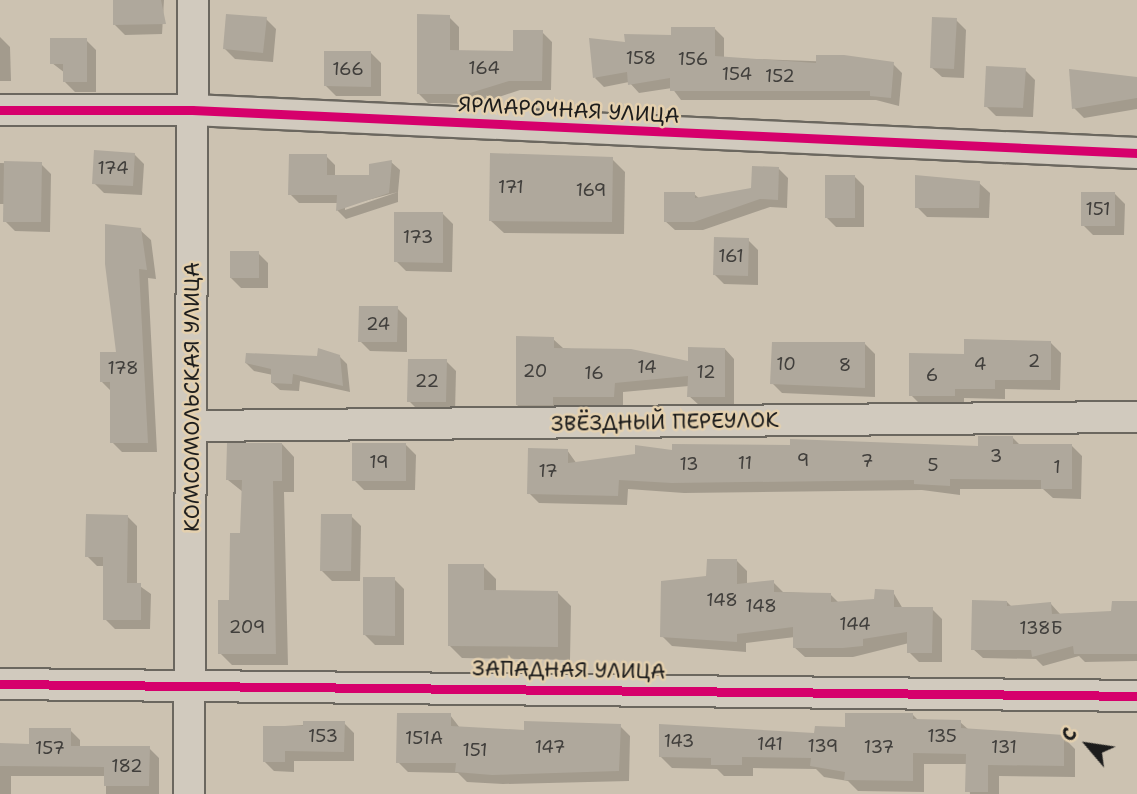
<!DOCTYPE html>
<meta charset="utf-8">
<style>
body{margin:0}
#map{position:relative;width:1137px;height:794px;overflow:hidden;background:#ccc2b1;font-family:"Shantell Sans",sans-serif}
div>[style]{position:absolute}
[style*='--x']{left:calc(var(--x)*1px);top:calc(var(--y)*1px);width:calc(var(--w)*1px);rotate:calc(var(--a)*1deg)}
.shadow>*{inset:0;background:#0003}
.building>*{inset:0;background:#afa89c}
.roads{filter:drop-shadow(2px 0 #6b675f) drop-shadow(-2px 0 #6b675f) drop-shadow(0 2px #6b675f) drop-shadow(0 -2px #6b675f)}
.minor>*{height:30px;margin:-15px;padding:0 15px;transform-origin:15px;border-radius:15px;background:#d1cabe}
.cycleway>*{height:9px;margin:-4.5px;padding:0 4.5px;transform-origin:4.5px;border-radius:4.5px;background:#d6006c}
span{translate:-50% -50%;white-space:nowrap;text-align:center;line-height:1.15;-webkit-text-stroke:5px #e4d0ae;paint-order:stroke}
.number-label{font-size:18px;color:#413f3c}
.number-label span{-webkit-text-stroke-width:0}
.street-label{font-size:21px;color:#1c1c1c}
.north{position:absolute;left:1053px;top:710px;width:70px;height:70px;-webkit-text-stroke:5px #e4d0ae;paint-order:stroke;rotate:299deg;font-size:19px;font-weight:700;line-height:28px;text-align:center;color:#1c1c1c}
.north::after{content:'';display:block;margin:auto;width:24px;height:32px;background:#1c1c1c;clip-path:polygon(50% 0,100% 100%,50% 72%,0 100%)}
</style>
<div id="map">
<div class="shadow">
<i style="clip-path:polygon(115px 0,164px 0,162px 34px,125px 35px,115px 25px)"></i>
<i style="clip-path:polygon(449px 17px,459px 27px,459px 52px,515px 53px,542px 32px,552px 42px,551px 90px,520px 90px,478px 104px,428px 103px,418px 93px)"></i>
<i style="clip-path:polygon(266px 19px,276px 29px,273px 62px,235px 59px,225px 49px)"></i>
<i style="clip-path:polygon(956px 20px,966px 30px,964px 78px,942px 77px,931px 67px)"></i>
<i style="clip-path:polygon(715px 29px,724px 38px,724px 58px,893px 64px,902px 73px,899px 106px,876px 100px,681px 100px,672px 88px,639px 93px,629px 82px,604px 87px,595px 78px,627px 44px)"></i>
<i style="clip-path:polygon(0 37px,10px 47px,11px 81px,0 81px)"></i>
<i style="clip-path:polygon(86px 40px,96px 50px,96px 92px,75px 92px,65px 82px,65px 73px,52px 63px)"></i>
<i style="clip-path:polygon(371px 53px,381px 63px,381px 96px,336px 96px,326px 86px)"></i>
<i style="clip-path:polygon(1025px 70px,1035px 80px,1033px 117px,996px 116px,986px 106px)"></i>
<i style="clip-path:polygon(1137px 78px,1137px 109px,1084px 118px,1074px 108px)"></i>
<i style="clip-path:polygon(134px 154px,144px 164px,142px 195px,104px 193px,94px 183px)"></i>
<i style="clip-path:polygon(326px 156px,335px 165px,335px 177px,371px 177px,391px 162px,400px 170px,398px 192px,345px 206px,345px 210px,398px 192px,398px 202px,346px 219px,337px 210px,338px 203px,299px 203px,290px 194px)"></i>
<i style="clip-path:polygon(612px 159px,625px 172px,624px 234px,504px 233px,491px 221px)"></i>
<i style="clip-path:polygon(0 163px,41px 164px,51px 174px,50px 232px,15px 231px,5px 221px,5px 204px,0 204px)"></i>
<i style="clip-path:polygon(779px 169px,788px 178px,787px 208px,770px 207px,703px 230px,675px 230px,665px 221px,694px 194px,700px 199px,753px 190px)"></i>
<i style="clip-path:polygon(854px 176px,864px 186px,864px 227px,836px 227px,826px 217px)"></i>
<i style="clip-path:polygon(917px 177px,979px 183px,990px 193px,989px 218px,927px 217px,917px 207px)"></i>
<i style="clip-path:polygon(1115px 194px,1125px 204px,1124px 235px,1093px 235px,1083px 225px)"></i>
<i style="clip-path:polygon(443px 214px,453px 224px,452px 272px,406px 271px,396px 261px)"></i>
<i style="clip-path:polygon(140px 230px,151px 240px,156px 279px,148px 278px,157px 452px,122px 452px,112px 442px,112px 392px,102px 382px,118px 354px)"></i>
<i style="clip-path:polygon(748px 240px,758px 250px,758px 285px,724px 284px,714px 274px)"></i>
<i style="clip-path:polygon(258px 253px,268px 263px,268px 288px,241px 288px,231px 278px)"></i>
<i style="clip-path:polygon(397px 308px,407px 318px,407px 352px,370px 351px,360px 341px)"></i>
<i style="clip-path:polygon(553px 339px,563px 348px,689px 363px,725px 349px,734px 359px,734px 406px,699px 405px,689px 396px,689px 386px,623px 392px,623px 406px,562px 406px,562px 414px,527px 414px,517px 405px)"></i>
<i style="clip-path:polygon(1051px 343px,1061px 353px,1060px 390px,1005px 389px,1005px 399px,964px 398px,964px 406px,921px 405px,911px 395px,966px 356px)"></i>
<i style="clip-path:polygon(865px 344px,875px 354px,875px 397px,782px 393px,772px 383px)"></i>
<i style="clip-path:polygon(339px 356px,347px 364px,350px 392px,300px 381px,299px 391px,280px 390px,272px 383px,273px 375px,254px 371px,246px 363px)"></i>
<i style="clip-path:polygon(446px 361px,456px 371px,455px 412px,419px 411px,409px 401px)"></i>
<i style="clip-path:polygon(1012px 437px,1021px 446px,1072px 446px,1082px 456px,1081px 499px,1053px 498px,1043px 489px,960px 489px,960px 495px,922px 490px,684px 493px,628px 489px,627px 505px,539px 503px,529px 493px,567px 450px,577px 464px,674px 452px,980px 447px)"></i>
<i style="clip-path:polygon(282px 444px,294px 457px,294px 492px,284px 492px,288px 665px,232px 665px,220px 653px,242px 535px,243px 492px,228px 480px)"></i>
<i style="clip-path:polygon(406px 445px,416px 455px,415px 490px,364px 490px,354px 480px)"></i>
<i style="clip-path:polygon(127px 516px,137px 526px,137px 584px,151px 594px,150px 629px,115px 629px,105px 619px,105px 566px,97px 566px,87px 556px)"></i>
<i style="clip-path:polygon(351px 516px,361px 526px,360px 581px,332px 581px,322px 571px)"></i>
<i style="clip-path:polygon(737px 561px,747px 571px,747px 585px,773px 582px,783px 592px,830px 594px,839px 603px,876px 601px,893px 592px,903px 609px,932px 609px,942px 619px,942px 662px,919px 662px,909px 652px,909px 643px,853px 657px,805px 657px,794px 647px,795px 637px,746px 643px,746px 652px,672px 646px,662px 636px,708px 578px)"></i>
<i style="clip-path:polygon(483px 566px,496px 579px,496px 592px,558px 593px,571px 606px,570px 660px,462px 658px,449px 645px)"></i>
<i style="clip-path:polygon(394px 579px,404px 589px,404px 645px,375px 645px,365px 635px)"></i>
<i style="clip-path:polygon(1007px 602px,1012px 607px,1051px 604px,1060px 614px,1113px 612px,1137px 603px,1137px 661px,1085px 662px,1079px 656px,1043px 666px,1036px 659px,983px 658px,973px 649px)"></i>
<i style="clip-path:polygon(450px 715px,460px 728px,526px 732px,620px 726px,630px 736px,629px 781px,503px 784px,467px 782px,458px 773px,408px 772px,398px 762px)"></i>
<i style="clip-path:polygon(913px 715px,919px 721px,960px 722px,969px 730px,1063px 737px,1075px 749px,1075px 777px,999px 776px,999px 794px,970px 794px,967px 764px,924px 764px,924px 792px,858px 791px,848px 781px,824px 777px,816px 769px,753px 768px,753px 776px,724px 776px,717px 769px,672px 768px,661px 757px,816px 735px)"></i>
<i style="clip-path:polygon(344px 723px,354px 733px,354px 761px,294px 761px,294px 772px,274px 771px,264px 761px,265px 727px)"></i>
<i style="clip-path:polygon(70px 730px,80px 740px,80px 748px,149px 748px,159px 758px,159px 794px,106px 794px,106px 776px,11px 776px,11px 794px,0 794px,0 745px,31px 745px)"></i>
</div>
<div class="building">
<i style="clip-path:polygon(113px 0,161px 0,166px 24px,113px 25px)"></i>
<i style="clip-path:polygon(226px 14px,267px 17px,263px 53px,223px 49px)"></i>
<i style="clip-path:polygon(417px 14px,450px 15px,450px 50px,513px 51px,513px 30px,543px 30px,542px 81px,509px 81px,467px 94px,417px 94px)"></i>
<i style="clip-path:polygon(932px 17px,957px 18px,954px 69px,930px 68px)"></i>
<i style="clip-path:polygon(671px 27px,715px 27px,715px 56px,816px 63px,816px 55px,844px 55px,894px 62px,891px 98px,870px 96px,870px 91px,670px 91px,670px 78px,628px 85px,627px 72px,593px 78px,589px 38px,625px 42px,624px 34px,671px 35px)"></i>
<i style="clip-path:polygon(50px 38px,87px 38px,87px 82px,63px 82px,63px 64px,50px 64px)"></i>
<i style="clip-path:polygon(324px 51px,371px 51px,371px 87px,324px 86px)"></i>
<i style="clip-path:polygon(986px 66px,1026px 68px,1023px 108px,984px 107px)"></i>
<i style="clip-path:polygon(1069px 69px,1137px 77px,1137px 98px,1072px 109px)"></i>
<i style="clip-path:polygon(94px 150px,135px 153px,133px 186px,92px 184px)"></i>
<i style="clip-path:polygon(490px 153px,613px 157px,612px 222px,489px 221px)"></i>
<i style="clip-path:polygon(289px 154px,327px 154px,327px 175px,369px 175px,369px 164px,392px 160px,389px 193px,336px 211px,337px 195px,288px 195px)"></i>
<i style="clip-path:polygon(4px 161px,42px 162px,41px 222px,3px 222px)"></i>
<i style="clip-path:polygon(752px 166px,779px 167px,778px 200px,760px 199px,694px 222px,664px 222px,664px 192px,695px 192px,695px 198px,751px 188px)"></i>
<i style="clip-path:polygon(825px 175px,855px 175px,855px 218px,825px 218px)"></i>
<i style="clip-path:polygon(915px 175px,980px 181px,979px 208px,915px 208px)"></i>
<i style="clip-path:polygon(1081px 192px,1115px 192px,1115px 226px,1081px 226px)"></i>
<i style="clip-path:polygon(394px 212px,443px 212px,443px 263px,394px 262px)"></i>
<i style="clip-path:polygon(105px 224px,141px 228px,147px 270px,139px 269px,148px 443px,110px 443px,110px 382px,100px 382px,100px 352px,116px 352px,105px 264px)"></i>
<i style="clip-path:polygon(714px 237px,749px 238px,748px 276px,713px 275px)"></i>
<i style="clip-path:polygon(230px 251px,259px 251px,259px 278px,230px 278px)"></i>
<i style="clip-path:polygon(359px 306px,398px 306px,397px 342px,358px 342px)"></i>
<i style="clip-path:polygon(516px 336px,554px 337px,554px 348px,631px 349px,688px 361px,688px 347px,725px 348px,725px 397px,687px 397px,688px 376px,615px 383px,614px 397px,553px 397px,553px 405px,516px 405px)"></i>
<i style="clip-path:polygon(964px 339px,1051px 341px,1051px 380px,995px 380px,995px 389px,955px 389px,955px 396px,909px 396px,909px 353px,964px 354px)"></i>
<i style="clip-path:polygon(772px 342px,865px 342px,865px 388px,770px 384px)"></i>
<i style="clip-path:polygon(318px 348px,340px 355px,343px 386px,293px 374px,292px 384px,271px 383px,271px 369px,245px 363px,246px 353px,317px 356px)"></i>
<i style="clip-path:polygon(408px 359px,447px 359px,446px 402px,407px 402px)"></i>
<i style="clip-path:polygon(978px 436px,1013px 436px,1013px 444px,1072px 444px,1072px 489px,1041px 489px,1041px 480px,950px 479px,950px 486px,914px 484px,914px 480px,672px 483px,619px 480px,618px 496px,527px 494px,528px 448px,568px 449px,568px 463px,635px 454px,635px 445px,672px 450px,672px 444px,790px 445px,790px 439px,978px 446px)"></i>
<i style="clip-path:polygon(227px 443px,282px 443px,282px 481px,273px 481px,276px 654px,218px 654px,218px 600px,229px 600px,230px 533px,240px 533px,242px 480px,226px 480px)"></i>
<i style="clip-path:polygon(352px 443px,406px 443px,406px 481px,352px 481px)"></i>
<i style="clip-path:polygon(86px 514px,128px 515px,127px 583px,141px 583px,141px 620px,103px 620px,103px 557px,85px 557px)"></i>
<i style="clip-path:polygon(321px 514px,352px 514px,351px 571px,320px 571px)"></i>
<i style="clip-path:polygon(707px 559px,737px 559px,737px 584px,774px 580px,774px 592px,831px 593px,831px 602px,874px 599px,875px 589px,894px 590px,894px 607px,933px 607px,932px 653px,907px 653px,907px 632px,863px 639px,863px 646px,843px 648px,793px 648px,793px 627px,737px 634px,737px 642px,660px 637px,661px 581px,706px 576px)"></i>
<i style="clip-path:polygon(448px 564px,484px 564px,484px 590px,558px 591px,558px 647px,448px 646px)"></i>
<i style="clip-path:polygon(363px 577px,395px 577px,395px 636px,363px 635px)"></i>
<i style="clip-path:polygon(972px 600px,1007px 601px,1007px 606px,1051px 602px,1052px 614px,1111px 611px,1112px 601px,1137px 601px,1137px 654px,1074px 654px,1073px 646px,1032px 657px,1031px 650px,971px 650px)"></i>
<i style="clip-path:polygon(397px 713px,451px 713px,451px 726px,524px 730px,524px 721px,621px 724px,619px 771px,492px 775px,455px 772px,456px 763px,396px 763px)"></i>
<i style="clip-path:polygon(845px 713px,913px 713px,913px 719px,961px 720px,961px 728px,1064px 735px,1064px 766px,988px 765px,988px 792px,965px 792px,966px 754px,913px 753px,913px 781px,844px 780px,845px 772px,810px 766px,811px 758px,742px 757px,742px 765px,711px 765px,711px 758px,659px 757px,659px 724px,814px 733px,815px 726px,845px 727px)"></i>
<i style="clip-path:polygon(303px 721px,345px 721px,344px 752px,285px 751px,285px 762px,263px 762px,263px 726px,303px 726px)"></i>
<i style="clip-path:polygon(29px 728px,71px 728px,71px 746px,150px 746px,149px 786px,104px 786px,104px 767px,0 766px,0 743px,29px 744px)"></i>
</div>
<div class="roads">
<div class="minor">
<i style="--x:0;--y:110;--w:192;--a:0"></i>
<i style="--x:192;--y:110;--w:946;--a:2.61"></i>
<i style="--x:192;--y:426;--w:945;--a:-0.55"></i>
<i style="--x:0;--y:684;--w:1137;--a:0.6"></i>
<i style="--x:189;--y:794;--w:794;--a:-89.71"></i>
</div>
</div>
<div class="cycleway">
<i style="--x:0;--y:110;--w:192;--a:0"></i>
<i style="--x:192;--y:110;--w:946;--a:2.61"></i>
<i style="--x:0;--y:684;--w:1137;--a:0.6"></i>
</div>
<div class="number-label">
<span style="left:641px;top:58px">158</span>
<span style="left:693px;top:59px">156</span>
<span style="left:484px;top:68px">164</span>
<span style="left:348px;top:69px">166</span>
<span style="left:737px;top:74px">154</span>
<span style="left:780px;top:76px">152</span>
<span style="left:113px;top:168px">174</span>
<span style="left:511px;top:187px">171</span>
<span style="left:591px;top:190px">169</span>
<span style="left:1098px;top:209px">151</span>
<span style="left:418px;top:237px">173</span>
<span style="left:731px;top:256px">161</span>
<span style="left:378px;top:324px">24</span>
<span style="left:1034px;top:361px">2</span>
<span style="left:786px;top:364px">10</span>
<span style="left:980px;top:364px">4</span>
<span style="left:845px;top:365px">8</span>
<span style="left:647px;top:367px">14</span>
<span style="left:123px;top:368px">178</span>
<span style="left:535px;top:371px">20</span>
<span style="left:706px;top:372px">12</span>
<span style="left:594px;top:373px">16</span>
<span style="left:932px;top:375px">6</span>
<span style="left:427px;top:381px">22</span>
<span style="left:996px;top:456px">3</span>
<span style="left:803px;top:460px">9</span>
<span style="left:867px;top:461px">7</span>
<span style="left:379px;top:462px">19</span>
<span style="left:745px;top:463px">11</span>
<span style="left:689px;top:464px">13</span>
<span style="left:933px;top:465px">5</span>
<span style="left:1057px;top:467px">1</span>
<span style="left:548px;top:471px">17</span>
<span style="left:722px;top:600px">148</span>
<span style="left:761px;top:606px">148</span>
<span style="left:855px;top:624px">144</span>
<span style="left:247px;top:627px">209</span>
<span style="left:1041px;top:628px">138Б</span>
<span style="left:323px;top:736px">153</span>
<span style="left:942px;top:736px">135</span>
<span style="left:424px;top:738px">151А</span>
<span style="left:679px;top:741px">143</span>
<span style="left:770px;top:744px">141</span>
<span style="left:823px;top:746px">139</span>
<span style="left:550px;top:747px">147</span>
<span style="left:879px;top:747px">137</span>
<span style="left:1004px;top:747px">131</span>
<span style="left:50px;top:748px">157</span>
<span style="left:475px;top:750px">151</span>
<span style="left:127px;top:766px">182</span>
</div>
<div class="street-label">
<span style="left:569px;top:110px;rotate:3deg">ЯРМАРОЧНАЯ УЛИЦА</span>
<span style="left:192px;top:397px;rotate:-90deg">КОМСОМОЛЬСКАЯ УЛИЦА</span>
<span style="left:665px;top:422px;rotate:-1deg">ЗВЁЗДНЫЙ ПЕРЕУЛОК</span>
<span style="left:569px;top:670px;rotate:1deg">ЗАПАДНАЯ УЛИЦА</span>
</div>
<div class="north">С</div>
</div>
